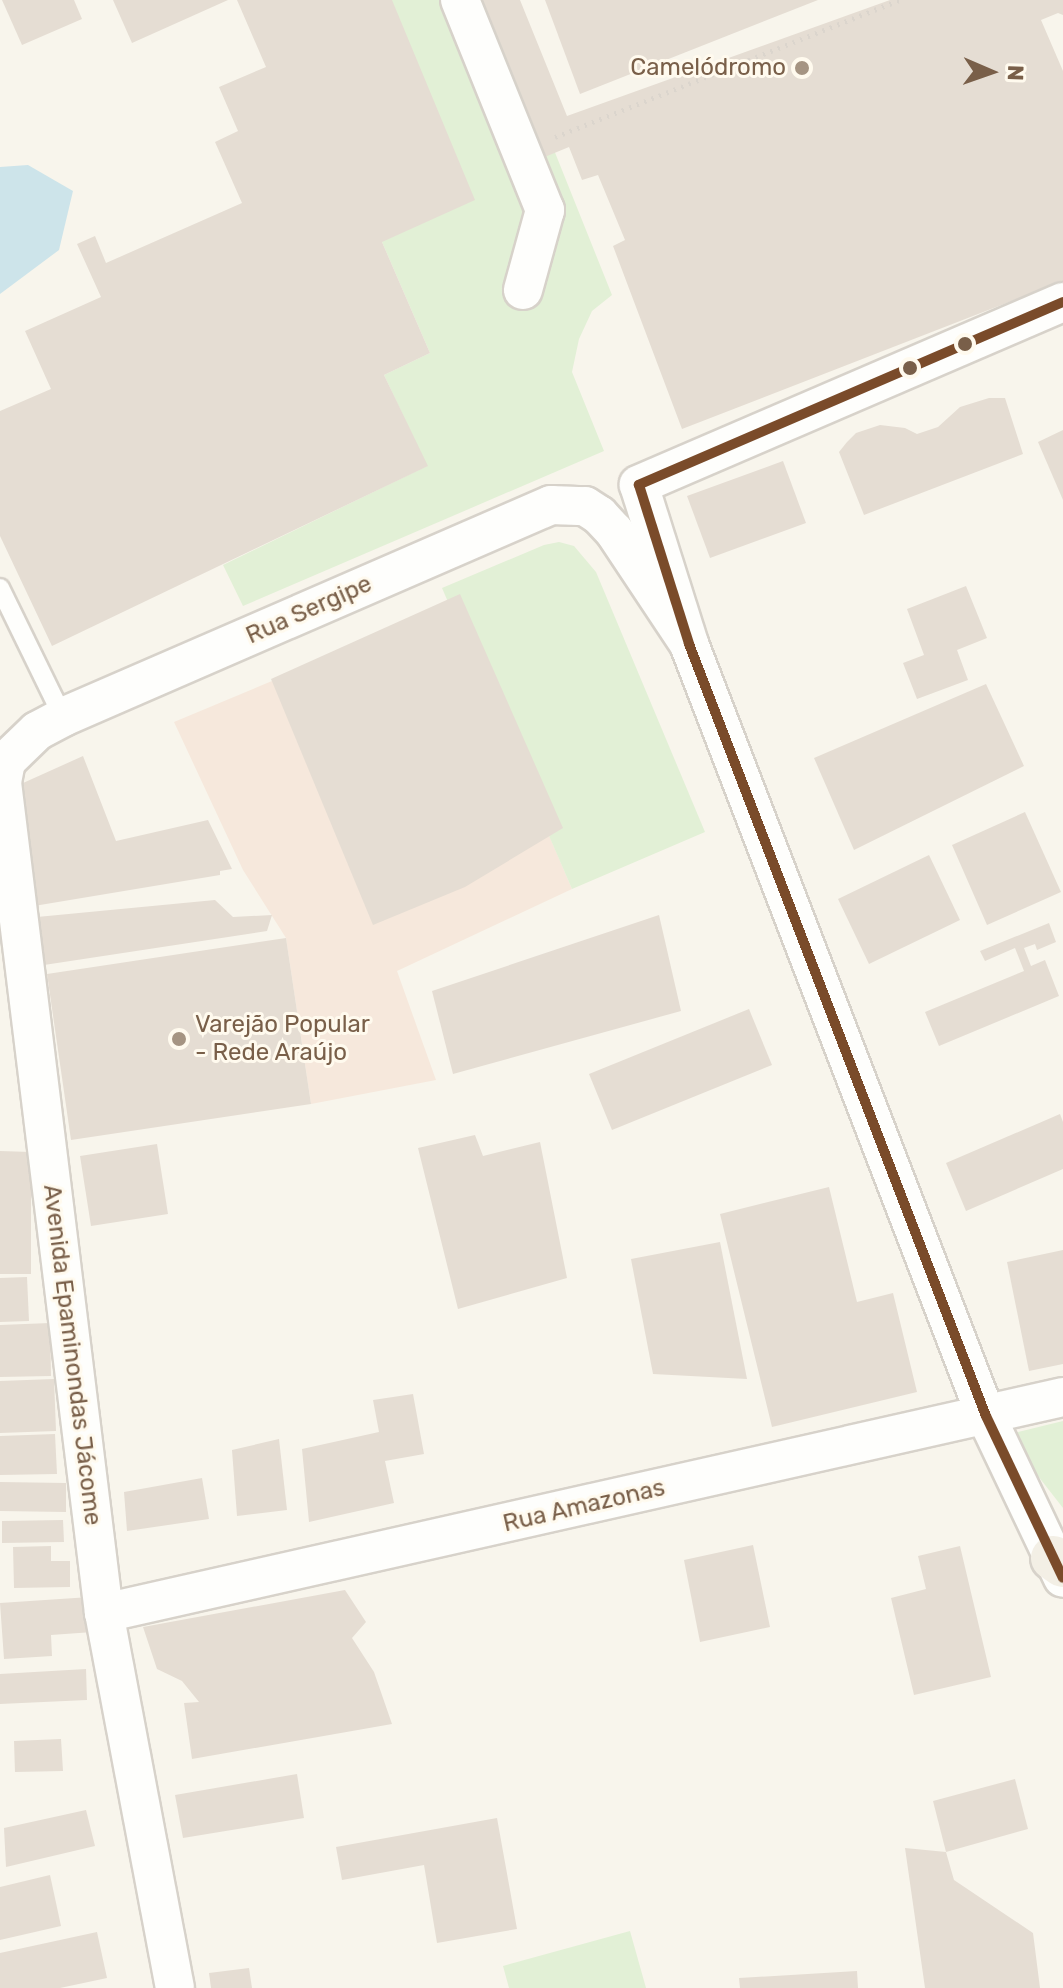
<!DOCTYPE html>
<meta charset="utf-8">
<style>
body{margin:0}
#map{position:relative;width:1063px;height:1988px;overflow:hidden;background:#f8f5ec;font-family:Rubik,sans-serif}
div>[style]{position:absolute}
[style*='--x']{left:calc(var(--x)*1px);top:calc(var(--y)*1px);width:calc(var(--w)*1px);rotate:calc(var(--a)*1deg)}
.commercial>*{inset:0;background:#f6e8dc}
.green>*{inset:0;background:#e2f0d6}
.water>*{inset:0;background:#cde4ea}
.building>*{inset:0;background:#e5ddd3}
.path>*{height:5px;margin-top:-2.5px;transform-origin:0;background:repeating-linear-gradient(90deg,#dbd5cd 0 2px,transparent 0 8px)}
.roads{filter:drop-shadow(2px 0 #d7d2ca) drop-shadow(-2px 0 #d7d2ca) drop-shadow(0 2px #d7d2ca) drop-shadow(0 -2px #d7d2ca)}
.lane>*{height:18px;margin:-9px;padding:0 9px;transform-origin:9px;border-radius:9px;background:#fefefc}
.street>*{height:38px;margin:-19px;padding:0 19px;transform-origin:19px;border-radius:19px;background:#fefefc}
.primary>*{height:44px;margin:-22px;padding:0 22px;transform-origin:22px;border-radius:22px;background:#f3efe5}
.bus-1>*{height:10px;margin:-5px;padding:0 5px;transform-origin:5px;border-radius:5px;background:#7a4b2a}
.dots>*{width:22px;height:22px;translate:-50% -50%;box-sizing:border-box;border:4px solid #fffaee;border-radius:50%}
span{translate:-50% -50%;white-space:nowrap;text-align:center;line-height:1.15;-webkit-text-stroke:6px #fffaee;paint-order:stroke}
.poi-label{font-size:24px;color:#795f49}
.right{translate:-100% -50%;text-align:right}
.left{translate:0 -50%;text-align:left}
.street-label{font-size:24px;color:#795f49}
.north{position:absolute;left:951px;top:32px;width:80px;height:80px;-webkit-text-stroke:6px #fffaee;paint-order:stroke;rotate:92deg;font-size:22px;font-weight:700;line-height:32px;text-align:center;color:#795f49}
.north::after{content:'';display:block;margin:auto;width:28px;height:36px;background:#795f49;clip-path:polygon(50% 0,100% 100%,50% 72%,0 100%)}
</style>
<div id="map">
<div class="commercial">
<i style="clip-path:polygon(451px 606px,572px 889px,397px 971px,436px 1080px,311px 1104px,286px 938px,243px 870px,174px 722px)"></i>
</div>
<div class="green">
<i style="clip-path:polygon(362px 0,494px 0,612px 295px,592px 311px,579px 339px,572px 372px,604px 451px,243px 606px,223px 565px,427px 466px,384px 375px,430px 353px,382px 242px)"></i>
<i style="clip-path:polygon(559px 542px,574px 546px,596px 572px,705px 832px,572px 889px,442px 588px,544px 545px)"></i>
<i style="clip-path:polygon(1063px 1421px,1063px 1508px,1006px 1435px)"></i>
<i style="clip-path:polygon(630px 1931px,646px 1988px,509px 1988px,503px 1966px)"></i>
</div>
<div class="water">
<i style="clip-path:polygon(28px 165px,73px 191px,59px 250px,0 294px,0 167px)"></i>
</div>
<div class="building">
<i style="clip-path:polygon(2px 0,74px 0,82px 19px,22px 45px)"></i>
<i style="clip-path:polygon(113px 0,228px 0,132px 43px)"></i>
<i style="clip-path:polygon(237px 0,392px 0,475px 200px,382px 242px,430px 353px,384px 375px,428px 466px,52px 646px,0 536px,0 411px,51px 389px,25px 331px,101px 297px,77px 244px,95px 236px,106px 263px,242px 203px,215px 142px,238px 131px,219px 87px,266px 67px)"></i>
<i style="clip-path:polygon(469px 0,520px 0,567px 116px,890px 0,1063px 0,1063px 15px,1058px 13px,1041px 20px,1063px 71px,1063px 281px,682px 429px,613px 246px,625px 240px,598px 175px,582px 180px,569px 147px,535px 161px)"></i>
<i style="clip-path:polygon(545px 0,818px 0,580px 94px)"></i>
<i style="clip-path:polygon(989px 398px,1005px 398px,1023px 454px,864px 515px,839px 452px,847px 442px,856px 433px,880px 425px,905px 428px,917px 434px,938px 427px,960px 407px)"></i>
<i style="clip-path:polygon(1063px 430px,1063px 500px,1038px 442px)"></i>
<i style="clip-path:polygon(783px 461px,806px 523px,710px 558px,687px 496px)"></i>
<i style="clip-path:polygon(966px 586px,987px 638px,957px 650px,968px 680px,917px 699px,903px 663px,924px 655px,907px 609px)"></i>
<i style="clip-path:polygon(460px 594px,563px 828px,465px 887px,373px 925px,271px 679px)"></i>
<i style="clip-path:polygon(986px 684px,1024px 766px,854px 850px,814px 758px)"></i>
<i style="clip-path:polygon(83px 756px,116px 841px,208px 820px,232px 869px,220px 871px,220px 875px,34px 906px,12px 788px)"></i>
<i style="clip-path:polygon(1025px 812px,1061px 892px,987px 925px,952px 845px)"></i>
<i style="clip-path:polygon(929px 855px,960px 920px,869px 964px,838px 899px)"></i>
<i style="clip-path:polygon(215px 900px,233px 917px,272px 915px,267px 931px,44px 965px,37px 917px)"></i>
<i style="clip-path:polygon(659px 915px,681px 1011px,453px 1074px,432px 991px)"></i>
<i style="clip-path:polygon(1049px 923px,1056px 942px,1037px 950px,1035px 944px,1024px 948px,1031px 966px,1045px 960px,1059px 996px,939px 1046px,925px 1012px,1024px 971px,1015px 948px,985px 961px,980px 951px)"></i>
<i style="clip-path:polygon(286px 938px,311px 1104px,71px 1140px,47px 974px)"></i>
<i style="clip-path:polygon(749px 1009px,772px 1065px,612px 1130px,589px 1074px)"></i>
<i style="clip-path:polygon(1060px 1114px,1063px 1122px,1063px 1169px,966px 1211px,946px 1163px)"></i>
<i style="clip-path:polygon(475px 1135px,483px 1156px,540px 1142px,567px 1278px,458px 1309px,418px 1148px)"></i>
<i style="clip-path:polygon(157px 1144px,168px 1214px,91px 1226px,80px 1156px)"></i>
<i style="clip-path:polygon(0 1151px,31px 1152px,31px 1274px,0 1274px)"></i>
<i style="clip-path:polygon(829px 1187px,857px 1302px,893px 1293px,917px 1392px,772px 1427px,720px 1214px)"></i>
<i style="clip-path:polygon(720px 1242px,747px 1379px,653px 1374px,631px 1259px)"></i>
<i style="clip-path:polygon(1063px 1250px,1063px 1364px,1029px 1371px,1007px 1262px)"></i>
<i style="clip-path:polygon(27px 1277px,29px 1321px,0 1322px,0 1278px)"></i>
<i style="clip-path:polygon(50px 1323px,51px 1376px,0 1377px,0 1325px)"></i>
<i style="clip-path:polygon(54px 1379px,56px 1431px,0 1433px,0 1381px)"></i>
<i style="clip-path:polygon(413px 1394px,424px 1454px,385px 1461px,394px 1503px,309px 1522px,302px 1449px,379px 1432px,373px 1400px)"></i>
<i style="clip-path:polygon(55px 1434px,57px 1474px,0 1475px,0 1436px)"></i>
<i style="clip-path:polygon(279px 1439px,287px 1510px,237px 1516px,232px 1450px)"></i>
<i style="clip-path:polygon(202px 1478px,209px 1519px,127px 1531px,124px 1492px)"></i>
<i style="clip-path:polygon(0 1482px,66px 1483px,66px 1512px,0 1511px)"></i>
<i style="clip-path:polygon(63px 1520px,64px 1542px,2px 1543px,2px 1521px)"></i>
<i style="clip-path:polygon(753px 1545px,770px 1627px,700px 1642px,684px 1560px)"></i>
<i style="clip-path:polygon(51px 1546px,51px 1561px,70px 1561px,70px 1587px,14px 1588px,13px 1547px)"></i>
<i style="clip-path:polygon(960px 1546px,991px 1677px,914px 1695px,891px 1598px,926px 1589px,918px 1556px)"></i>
<i style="clip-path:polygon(345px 1590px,366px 1622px,352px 1638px,374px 1672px,392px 1724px,192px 1759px,184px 1703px,199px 1702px,182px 1681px,157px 1669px,143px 1627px)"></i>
<i style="clip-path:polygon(90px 1597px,93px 1632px,51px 1635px,52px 1656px,4px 1659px,0 1603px)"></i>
<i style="clip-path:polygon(86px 1669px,87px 1700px,0 1704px,0 1674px)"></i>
<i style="clip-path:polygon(61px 1739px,63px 1771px,15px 1772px,14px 1741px)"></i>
<i style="clip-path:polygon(297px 1774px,304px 1818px,183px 1838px,175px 1795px)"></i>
<i style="clip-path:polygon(1015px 1779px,1028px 1829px,946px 1852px,933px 1801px)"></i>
<i style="clip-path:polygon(86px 1810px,95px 1846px,6px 1867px,4px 1828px)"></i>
<i style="clip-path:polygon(497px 1818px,517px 1929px,437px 1943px,424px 1865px,342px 1880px,336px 1847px)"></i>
<i style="clip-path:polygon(905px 1848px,946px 1852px,954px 1880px,1033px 1933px,1040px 1988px,925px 1988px)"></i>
<i style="clip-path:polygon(50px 1875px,61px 1926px,0 1940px,0 1887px)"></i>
<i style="clip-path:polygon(97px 1932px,107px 1978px,60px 1988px,0 1988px,0 1953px)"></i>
<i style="clip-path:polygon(249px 1968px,252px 1988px,211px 1988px,209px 1973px)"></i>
<i style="clip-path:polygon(857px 1971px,858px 1988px,740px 1988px,739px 1978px)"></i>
</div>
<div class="path">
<i style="--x:555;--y:137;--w:371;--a:-21.7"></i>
</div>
<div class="roads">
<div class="lane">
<i style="--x:0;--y:588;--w:144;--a:64"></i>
</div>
<div class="street">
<i style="--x:460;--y:0;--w:227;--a:68"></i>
<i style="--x:545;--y:210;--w:83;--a:105.4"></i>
<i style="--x:1063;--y:302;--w:462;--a:156.7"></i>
<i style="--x:639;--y:485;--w:167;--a:72.5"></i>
<i style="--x:689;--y:644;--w:827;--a:68.96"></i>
<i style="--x:986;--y:1416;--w:179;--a:64.6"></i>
<i style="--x:104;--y:1613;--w:983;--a:-12.69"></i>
<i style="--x:175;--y:1988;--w:382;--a:-100.7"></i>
<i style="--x:104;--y:1613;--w:837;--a:-97"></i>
<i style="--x:2;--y:782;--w:21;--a:-79"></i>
<i style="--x:6;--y:761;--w:43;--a:-44.1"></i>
<i style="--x:37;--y:731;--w:30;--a:-28"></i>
<i style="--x:63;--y:717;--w:532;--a:-23.48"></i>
<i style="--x:551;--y:505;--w:34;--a:2"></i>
<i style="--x:585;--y:506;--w:17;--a:33"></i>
<i style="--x:599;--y:515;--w:22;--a:47"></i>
<i style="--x:614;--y:531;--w:136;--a:56.4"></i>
</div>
<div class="primary">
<i style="--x:1053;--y:1558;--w:12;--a:35"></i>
</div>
</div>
<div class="bus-1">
<i style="--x:1063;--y:302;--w:462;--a:156.7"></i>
<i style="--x:639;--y:485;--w:167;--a:72.5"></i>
<i style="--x:689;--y:644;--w:827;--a:68.96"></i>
<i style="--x:986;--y:1416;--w:179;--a:64.6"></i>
</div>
<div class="dots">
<i style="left:802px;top:68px;background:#a59482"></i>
<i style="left:965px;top:344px;background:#795f49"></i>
<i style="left:910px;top:368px;background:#795f49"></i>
<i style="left:179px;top:1039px;background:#a59482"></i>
</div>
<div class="poi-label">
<span class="right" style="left:786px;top:68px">Camelódromo</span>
<span class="left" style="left:195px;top:1039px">Varejão Popular<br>- Rede Araújo</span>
</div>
<div class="street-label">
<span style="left:309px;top:610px;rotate:-24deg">Rua Sergipe</span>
<span style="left:72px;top:1355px;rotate:83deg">Avenida Epaminondas Jácome</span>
<span style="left:584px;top:1506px;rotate:-13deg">Rua Amazonas</span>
</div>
<div class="north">N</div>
</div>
